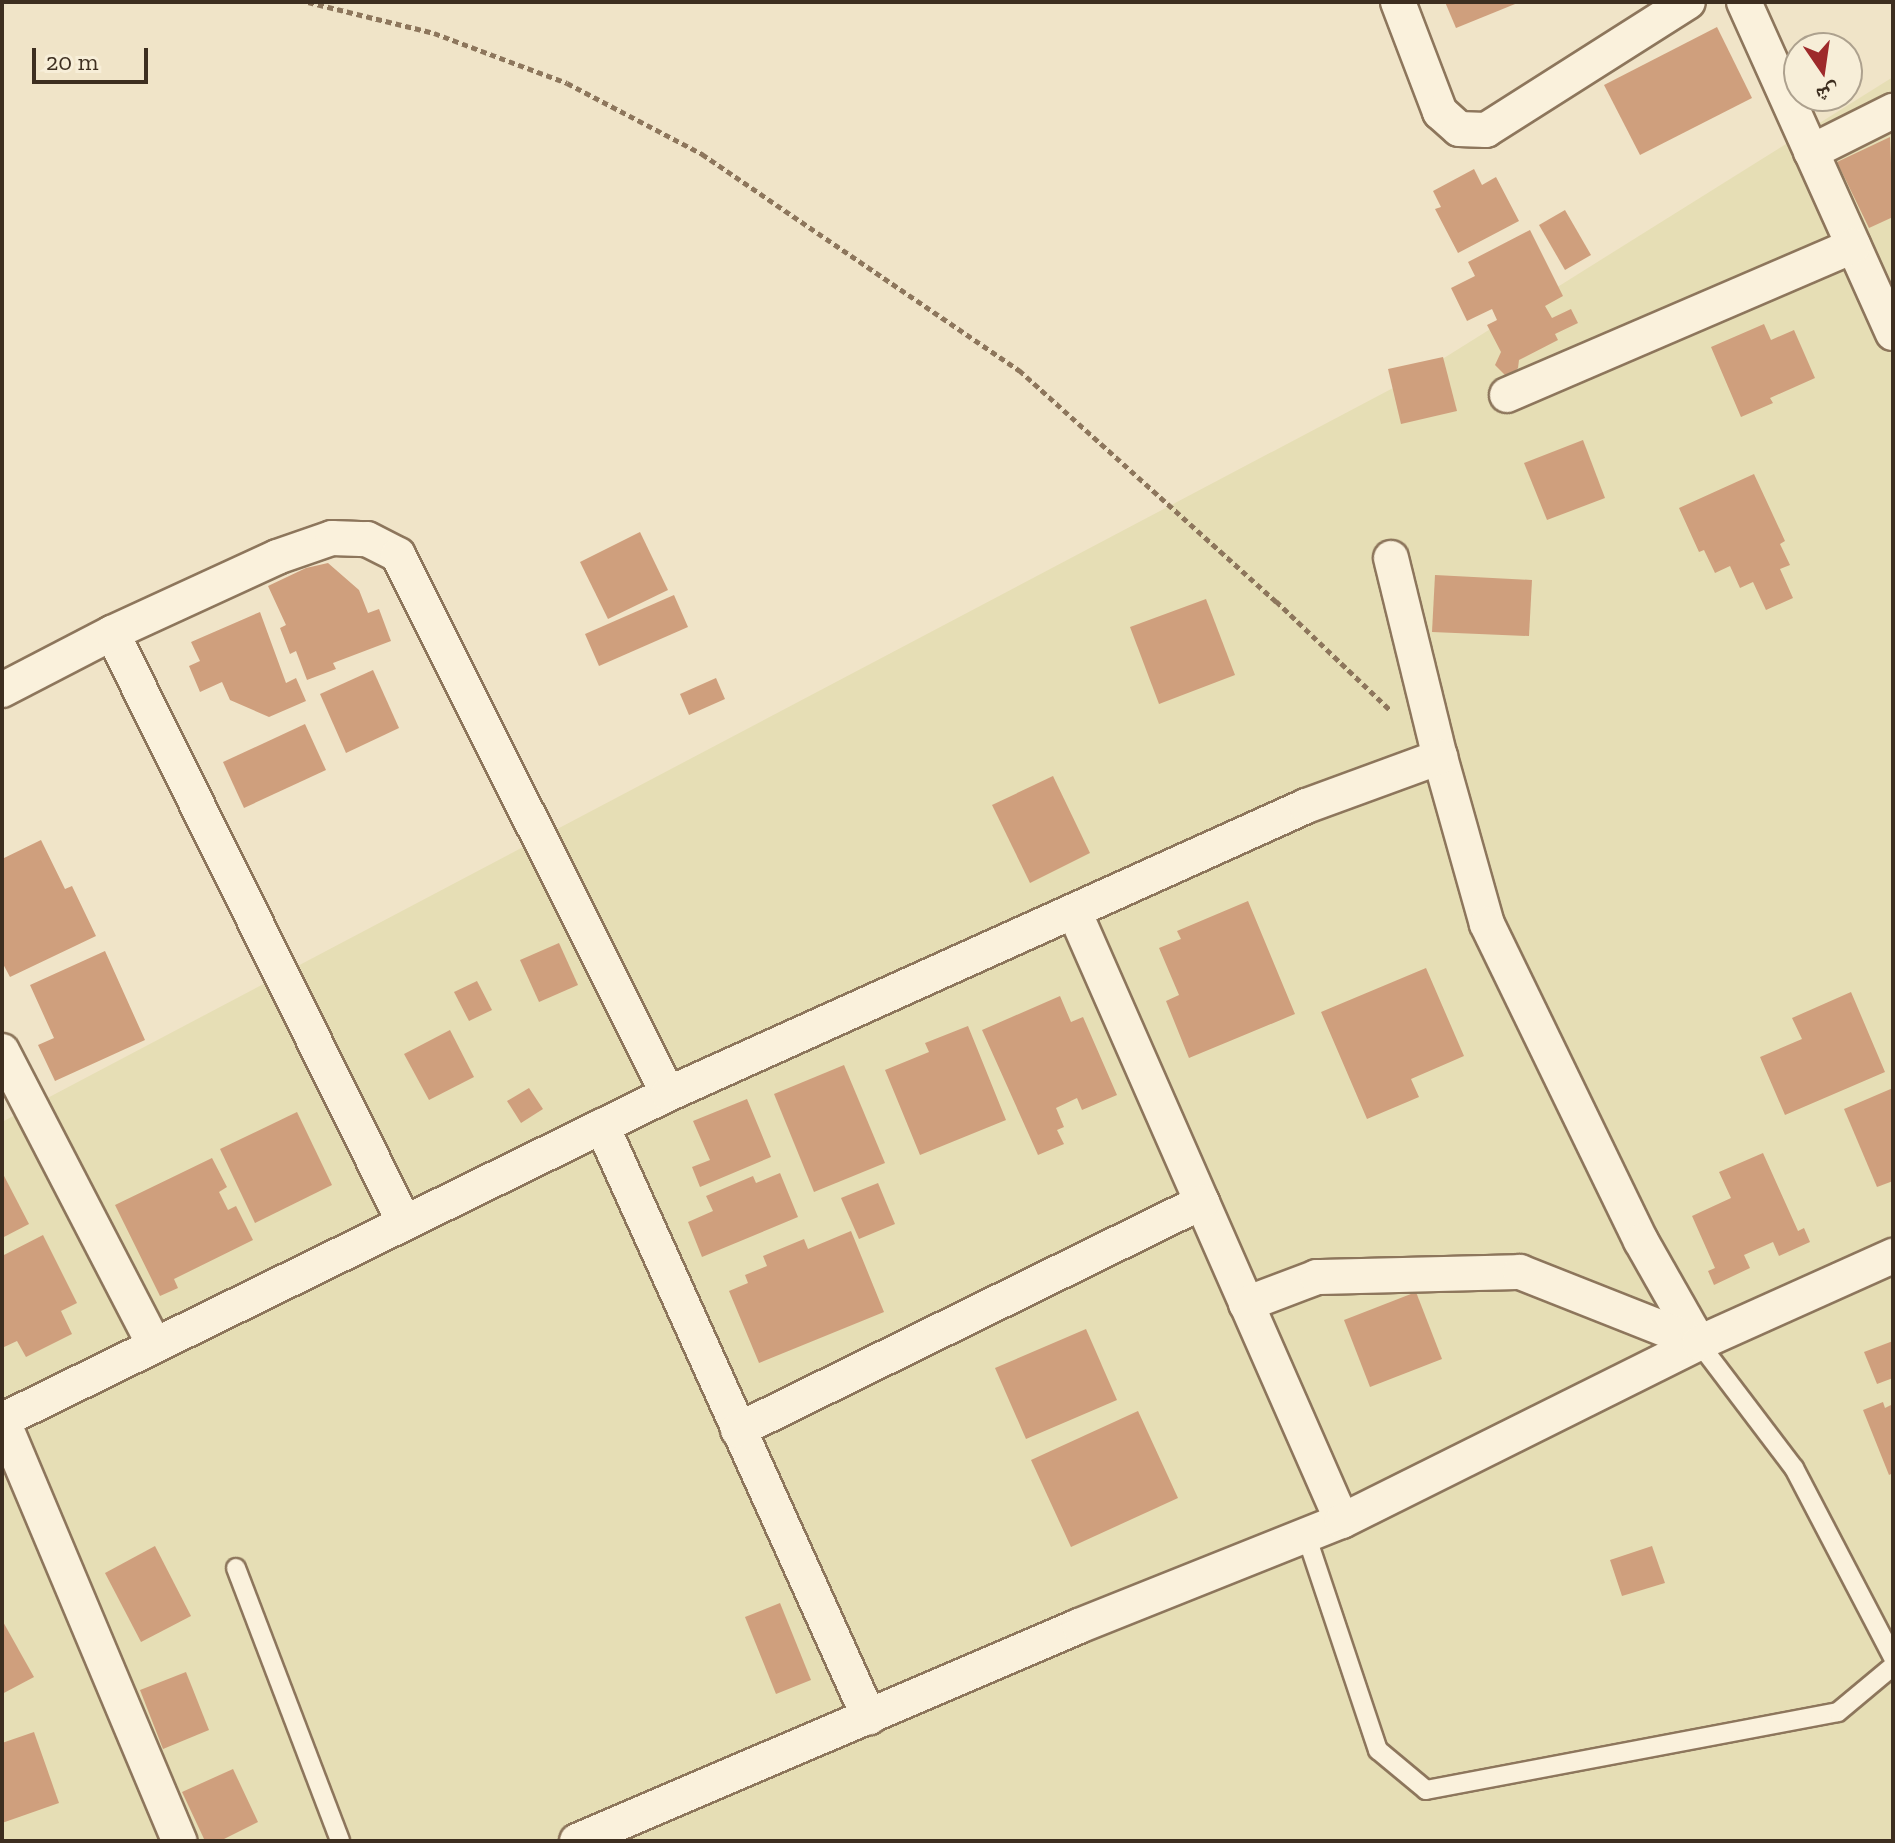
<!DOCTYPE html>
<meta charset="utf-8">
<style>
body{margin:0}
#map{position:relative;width:1895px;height:1843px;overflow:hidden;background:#f0e4c8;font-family:"Zilla Slab","Noto Naskh Arabic",serif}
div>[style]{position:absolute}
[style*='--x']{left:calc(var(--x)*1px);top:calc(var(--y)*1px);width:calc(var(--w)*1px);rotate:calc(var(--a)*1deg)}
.farmland>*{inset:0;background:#e6deb5}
.building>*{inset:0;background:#cf9f7d}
.path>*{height:5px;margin-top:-2.5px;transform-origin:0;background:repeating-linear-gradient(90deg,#8d765c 0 6px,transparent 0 10px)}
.roads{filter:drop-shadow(2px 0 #8d765c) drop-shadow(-2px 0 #8d765c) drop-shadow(0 2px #8d765c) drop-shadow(0 -2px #8d765c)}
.lane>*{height:18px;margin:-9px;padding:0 9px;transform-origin:9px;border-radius:9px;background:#faf1dc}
.street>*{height:34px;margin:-17px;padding:0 17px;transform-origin:17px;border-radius:17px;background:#faf1dc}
span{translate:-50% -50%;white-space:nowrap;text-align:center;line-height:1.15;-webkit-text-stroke:6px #f7eed8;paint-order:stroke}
.frame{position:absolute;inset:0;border:4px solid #3d2e20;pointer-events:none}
.north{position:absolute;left:1783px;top:32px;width:80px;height:80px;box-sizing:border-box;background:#f7eed8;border:2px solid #ada18e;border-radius:50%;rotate:167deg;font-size:22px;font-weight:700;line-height:32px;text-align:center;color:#3d2e20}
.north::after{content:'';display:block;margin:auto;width:28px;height:36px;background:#9e2a2b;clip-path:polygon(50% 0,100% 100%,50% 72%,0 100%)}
.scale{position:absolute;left:32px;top:48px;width:116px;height:36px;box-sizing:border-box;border:4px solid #3d2e20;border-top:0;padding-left:10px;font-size:24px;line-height:28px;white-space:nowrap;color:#3d2e20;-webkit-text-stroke:6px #f7eed8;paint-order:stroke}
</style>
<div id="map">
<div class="farmland">
<i style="clip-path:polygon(1893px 77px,1893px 1841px,2px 1841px,2px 1122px,1412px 378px)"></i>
</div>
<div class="building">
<i style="clip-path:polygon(1445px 2px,1520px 2px,1456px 28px)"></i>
<i style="clip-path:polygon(1717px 27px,1752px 98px,1640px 155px,1604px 85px)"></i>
<i style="clip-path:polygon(1890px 137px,1893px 217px,1869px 228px,1837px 162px)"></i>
<i style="clip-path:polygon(1474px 169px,1482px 185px,1496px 177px,1519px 221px,1458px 253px,1435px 209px,1441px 207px,1433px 191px)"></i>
<i style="clip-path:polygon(1565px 210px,1591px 255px,1565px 270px,1539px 225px)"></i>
<i style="clip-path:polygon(1530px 230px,1563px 296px,1545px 306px,1552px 318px,1571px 309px,1578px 323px,1555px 334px,1558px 340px,1519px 360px,1518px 368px,1513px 374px,1505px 375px,1495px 365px,1501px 352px,1487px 325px,1497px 320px,1492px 309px,1467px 321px,1451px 288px,1475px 276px,1468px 262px)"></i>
<i style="clip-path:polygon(1764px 324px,1771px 340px,1794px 330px,1815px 378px,1770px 398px,1773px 403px,1741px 417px,1711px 347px)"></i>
<i style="clip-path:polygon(1443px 357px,1457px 411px,1401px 424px,1388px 369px)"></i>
<i style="clip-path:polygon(1583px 440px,1605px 498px,1547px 520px,1524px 463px)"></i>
<i style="clip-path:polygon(1754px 474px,1785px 541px,1780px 544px,1790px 565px,1780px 569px,1793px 598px,1766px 610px,1753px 582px,1740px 588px,1730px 566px,1715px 573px,1704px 550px,1699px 552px,1679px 508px)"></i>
<i style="clip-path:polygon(640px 532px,668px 590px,608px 619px,580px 562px)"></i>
<i style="clip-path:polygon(328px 563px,359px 590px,368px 613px,379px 609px,391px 641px,333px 663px,336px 669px,307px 680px,296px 651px,290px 654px,280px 628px,286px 625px,268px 586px,306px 568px)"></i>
<i style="clip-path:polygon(1435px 575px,1532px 580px,1529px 636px,1432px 632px)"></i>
<i style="clip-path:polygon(674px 595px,688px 627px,599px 666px,585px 634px)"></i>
<i style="clip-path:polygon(1206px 599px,1235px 675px,1159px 704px,1130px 627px)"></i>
<i style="clip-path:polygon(260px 612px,286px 683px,296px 678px,306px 701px,269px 717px,230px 700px,222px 682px,200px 692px,189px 666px,200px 661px,191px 642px)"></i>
<i style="clip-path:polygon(373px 670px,399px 728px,346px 753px,320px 694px)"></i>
<i style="clip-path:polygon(716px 678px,725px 699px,689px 715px,680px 694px)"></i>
<i style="clip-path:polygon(305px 724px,326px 770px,244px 808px,223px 762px)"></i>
<i style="clip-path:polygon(1053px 776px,1090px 853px,1030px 883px,992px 805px)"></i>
<i style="clip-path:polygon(41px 840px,65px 889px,72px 886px,96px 936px,10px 977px,2px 962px,2px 859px)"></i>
<i style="clip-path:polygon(1248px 901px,1295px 1014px,1189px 1058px,1166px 1001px,1179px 995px,1159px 948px,1181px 939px,1177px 931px)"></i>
<i style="clip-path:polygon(559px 943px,578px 985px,539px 1002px,520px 960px)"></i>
<i style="clip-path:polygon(105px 951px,145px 1040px,55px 1081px,38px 1045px,54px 1038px,30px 985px)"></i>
<i style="clip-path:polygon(1426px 968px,1464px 1056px,1411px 1079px,1419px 1097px,1367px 1119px,1321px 1012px)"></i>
<i style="clip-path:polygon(477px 981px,492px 1010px,469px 1021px,454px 992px)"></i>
<i style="clip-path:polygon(1851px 992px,1885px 1072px,1785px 1115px,1760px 1057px,1802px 1039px,1792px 1018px)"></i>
<i style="clip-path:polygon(1060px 996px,1071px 1022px,1083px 1017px,1117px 1095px,1082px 1110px,1077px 1098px,1056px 1108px,1064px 1127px,1057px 1130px,1064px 1144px,1038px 1155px,982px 1030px)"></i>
<i style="clip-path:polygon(968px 1026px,1006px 1120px,920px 1155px,885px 1070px,929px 1052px,925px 1043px)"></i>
<i style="clip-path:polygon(450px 1030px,474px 1077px,429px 1100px,404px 1054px)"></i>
<i style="clip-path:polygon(844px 1065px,885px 1163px,814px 1192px,774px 1094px)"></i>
<i style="clip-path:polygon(529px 1088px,543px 1109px,521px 1123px,507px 1101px)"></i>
<i style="clip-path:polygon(1893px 1088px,1893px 1181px,1877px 1187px,1844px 1109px)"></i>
<i style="clip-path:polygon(747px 1099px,771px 1157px,700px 1187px,692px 1167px,710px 1160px,693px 1121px)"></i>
<i style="clip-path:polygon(297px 1112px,332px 1185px,255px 1223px,220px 1149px)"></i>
<i style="clip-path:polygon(1763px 1153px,1798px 1231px,1804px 1228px,1810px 1242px,1779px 1256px,1773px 1242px,1744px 1255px,1750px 1268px,1714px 1285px,1708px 1271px,1715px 1268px,1692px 1216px,1731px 1198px,1719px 1172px)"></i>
<i style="clip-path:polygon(212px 1158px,227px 1187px,219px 1192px,228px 1210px,236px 1206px,253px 1240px,174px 1279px,178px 1288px,160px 1296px,115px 1205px)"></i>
<i style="clip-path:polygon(2px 1172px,29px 1224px,2px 1238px)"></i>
<i style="clip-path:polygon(780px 1173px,798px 1217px,702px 1257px,688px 1222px,713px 1211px,706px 1196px,753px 1176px,756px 1183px)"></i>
<i style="clip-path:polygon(878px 1183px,895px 1224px,859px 1239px,841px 1198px)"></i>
<i style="clip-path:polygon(851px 1231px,884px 1312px,759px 1363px,729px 1291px,748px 1283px,745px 1275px,767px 1266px,763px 1256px,804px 1239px,808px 1249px)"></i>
<i style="clip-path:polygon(43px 1235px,77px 1303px,61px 1311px,72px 1334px,26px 1357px,17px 1341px,2px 1348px,2px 1256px)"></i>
<i style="clip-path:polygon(1416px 1292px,1442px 1359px,1370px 1387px,1344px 1320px)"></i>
<i style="clip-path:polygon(1086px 1329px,1117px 1400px,1026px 1439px,995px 1368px)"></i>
<i style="clip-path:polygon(1893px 1341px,1893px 1378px,1877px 1384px,1864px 1352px)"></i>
<i style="clip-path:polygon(1883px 1402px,1885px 1408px,1893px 1404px,1893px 1473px,1889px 1475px,1863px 1410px)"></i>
<i style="clip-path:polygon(1138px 1411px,1178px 1498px,1071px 1547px,1031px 1460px)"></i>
<i style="clip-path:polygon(155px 1546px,191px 1616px,141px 1642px,105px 1573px)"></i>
<i style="clip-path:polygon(1652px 1546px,1665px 1583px,1622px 1596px,1610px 1560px)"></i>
<i style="clip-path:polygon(780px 1603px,811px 1680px,776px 1694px,745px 1617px)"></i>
<i style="clip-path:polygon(2px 1620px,34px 1677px,2px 1694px)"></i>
<i style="clip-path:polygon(186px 1672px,209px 1730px,163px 1749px,140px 1690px)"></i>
<i style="clip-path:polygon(34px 1732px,59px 1803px,2px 1823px,2px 1743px)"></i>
<i style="clip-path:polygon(233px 1769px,258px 1822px,220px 1841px,205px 1841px,182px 1792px)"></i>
</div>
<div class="path">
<i style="--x:308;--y:2;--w:130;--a:13.8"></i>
<i style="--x:434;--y:33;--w:142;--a:20.6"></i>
<i style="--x:567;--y:83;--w:153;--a:27.7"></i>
<i style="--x:702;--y:154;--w:384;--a:34.3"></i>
<i style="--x:1019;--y:370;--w:346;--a:42"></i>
<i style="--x:1276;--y:601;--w:158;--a:43.7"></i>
</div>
<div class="roads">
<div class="lane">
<i style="--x:1699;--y:1343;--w:157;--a:52.8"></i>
<i style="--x:1794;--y:1468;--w:213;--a:62.4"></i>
<i style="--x:1306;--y:1535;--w:227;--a:71.5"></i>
<i style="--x:1378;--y:1750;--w:62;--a:39.8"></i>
<i style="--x:1426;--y:1790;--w:419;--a:-10.7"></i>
<i style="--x:1838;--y:1712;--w:72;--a:-39.9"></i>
<i style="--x:236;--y:1568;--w:292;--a:69.1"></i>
</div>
<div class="street">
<i style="--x:1398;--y:2;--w:118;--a:69.1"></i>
<i style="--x:1440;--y:112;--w:25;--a:42"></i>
<i style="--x:1459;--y:129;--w:27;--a:2"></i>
<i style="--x:1486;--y:130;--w:239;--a:-32.4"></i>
<i style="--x:1744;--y:2;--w:363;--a:65.8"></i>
<i style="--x:1811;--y:152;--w:92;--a:-26.6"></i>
<i style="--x:1507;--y:395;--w:377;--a:-23.3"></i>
<i style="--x:1391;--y:558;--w:205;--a:76.2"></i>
<i style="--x:1440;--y:757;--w:173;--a:74.3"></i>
<i style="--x:1487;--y:924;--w:352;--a:64.1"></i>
<i style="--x:1641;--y:1241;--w:117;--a:60.4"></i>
<i style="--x:112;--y:633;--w:657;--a:63.63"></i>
<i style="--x:2;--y:690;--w:124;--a:-27.4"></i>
<i style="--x:112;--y:633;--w:182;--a:-24.7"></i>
<i style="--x:277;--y:557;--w:58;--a:-19.1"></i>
<i style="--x:332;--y:538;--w:35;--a:2"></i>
<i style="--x:367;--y:539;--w:35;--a:27"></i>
<i style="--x:398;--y:555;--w:603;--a:63.39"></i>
<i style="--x:1074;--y:911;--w:666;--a:66.28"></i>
<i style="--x:2;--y:1051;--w:330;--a:62.6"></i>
<i style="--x:602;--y:1126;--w:649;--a:65.69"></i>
<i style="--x:1246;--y:1304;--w:76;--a:-20.8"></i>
<i style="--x:1317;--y:1277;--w:203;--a:-1.4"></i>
<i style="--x:1520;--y:1272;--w:193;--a:21.6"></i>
<i style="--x:2;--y:1419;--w:458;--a:67.2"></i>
<i style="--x:3;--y:1420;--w:741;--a:-26.12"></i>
<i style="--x:668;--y:1094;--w:700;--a:-24.29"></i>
<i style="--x:1306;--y:806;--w:143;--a:-20.1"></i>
<i style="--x:738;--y:1430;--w:517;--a:-26.17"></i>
<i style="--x:577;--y:1841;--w:546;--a:-23.18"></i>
<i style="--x:1079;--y:1626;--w:283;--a:-21.8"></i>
<i style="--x:1342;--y:1521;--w:399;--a:-26.5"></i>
<i style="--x:1699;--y:1343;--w:213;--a:-24.2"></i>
</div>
</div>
<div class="frame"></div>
<div class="north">ش</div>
<div class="scale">20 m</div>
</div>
